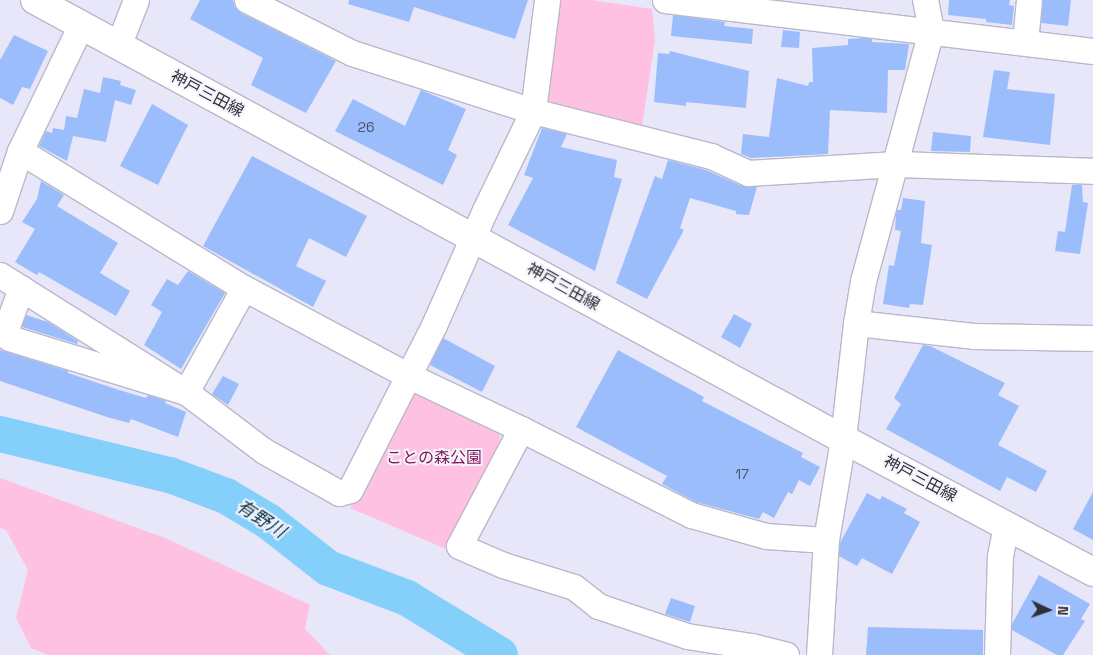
<!DOCTYPE html>
<meta charset="utf-8">
<style>
body{margin:0}
#map{position:relative;width:1093px;height:655px;overflow:hidden;background:#e8e6f9;font-family:"Space Grotesk","Noto Sans JP",sans-serif}
div>[style]{position:absolute}
[style*='--x']{left:calc(var(--x)*1px);top:calc(var(--y)*1px);width:calc(var(--w)*1px);rotate:calc(var(--a)*1deg)}
.green>*{inset:0;background:#ffc1e1}
.river>*{height:36px;margin:-18px;padding:0 18px;transform-origin:18px;border-radius:18px;background:#84d0fb}
.building>*{inset:0;background:#9bbdfc}
.roads{filter:drop-shadow(1px 0 #b9b8ca) drop-shadow(-1px 0 #b9b8ca) drop-shadow(0 1px #b9b8ca) drop-shadow(0 -1px #b9b8ca)}
.minor>*{height:25px;margin:-12.5px;padding:0 12.5px;transform-origin:12.5px;border-radius:12.5px;background:#fff}
.major>*{height:28px;margin:-14px;padding:0 14px;transform-origin:14px;border-radius:14px;background:#fff}
span{translate:-50% -50%;white-space:nowrap;text-align:center;line-height:1.15;-webkit-text-stroke:4px #f5f4fc;paint-order:stroke}
.number-label{font-size:14px;color:#4b5268}
.number-label span{-webkit-text-stroke-width:0}
.street-label{font-size:16px;color:#302f37}
.park-label{font-size:16px;color:#801a5c}
.water-label{font-size:18px;color:#043248;font-style:italic}
.north{position:absolute;left:1023px;top:585px;width:50px;height:50px;-webkit-text-stroke:4px #f5f4fc;paint-order:stroke;rotate:93deg;font-size:14px;font-weight:700;line-height:20px;text-align:center;color:#302f37}
.north::after{content:'';display:block;margin:auto;width:18px;height:22px;background:#302f37;clip-path:polygon(50% 0,100% 100%,50% 72%,0 100%)}
</style>
<div id="map">
<div class="green">
<i style="clip-path:polygon(561px 0,591px 0,652px 9px,655px 40px,642px 126px,555px 107px,545px 96px,555px 5px)"></i>
<i style="clip-path:polygon(421px 389px,498px 426px,501px 447px,446px 549px,350px 508px,405px 395px)"></i>
<i style="clip-path:polygon(0 478px,165px 538px,310px 605px,305px 629px,330px 655px,49px 655px,31px 648px,16px 618px,28px 570px,6px 530px,0 528px)"></i>
</div>
<div class="river">
<i style="--x:0;--y:434;--w:175;--a:13.6"></i>
<i style="--x:170;--y:475;--w:60;--a:20.6"></i>
<i style="--x:226;--y:496;--w:49;--a:30.8"></i>
<i style="--x:268;--y:521;--w:76;--a:38.1"></i>
<i style="--x:328;--y:568;--w:85;--a:20.8"></i>
<i style="--x:407;--y:598;--w:109;--a:31.5"></i>
</div>
<div class="building">
<i style="clip-path:polygon(200px 0,233px 0,235px 7px,241px 13px,336px 61px,306px 113px,251px 85px,263px 58px,190px 19px)"></i>
<i style="clip-path:polygon(349px 0,528px 0,515px 39px,414px 7px,409px 22px,348px 4px)"></i>
<i style="clip-path:polygon(949px 0,1010px 0,1009px 5px,1014px 6px,1012px 25px,986px 22px,986px 19px,948px 15px)"></i>
<i style="clip-path:polygon(1043px 0,1071px 0,1068px 26px,1041px 23px)"></i>
<i style="clip-path:polygon(673px 15px,725px 22px,724px 26px,753px 29px,752px 44px,671px 36px)"></i>
<i style="clip-path:polygon(783px 30px,800px 32px,799px 48px,781px 47px)"></i>
<i style="clip-path:polygon(14px 35px,48px 51px,30px 89px,22px 87px,13px 105px,0 98px,0 60px)"></i>
<i style="clip-path:polygon(865px 38px,872px 39px,872px 42px,909px 44px,905px 70px,888px 70px,887px 113px,830px 110px,828px 154px,751px 158px,741px 154px,743px 134px,769px 137px,777px 78px,808px 86px,809px 82px,813px 82px,812px 48px,848px 45px,848px 39px)"></i>
<i style="clip-path:polygon(670px 51px,749px 71px,746px 108px,686px 102px,686px 106px,654px 102px,658px 53px,669px 54px)"></i>
<i style="clip-path:polygon(994px 70px,1010px 72px,1007px 89px,1055px 94px,1050px 145px,983px 137px)"></i>
<i style="clip-path:polygon(103px 77px,121px 81px,120px 85px,136px 90px,131px 105px,115px 100px,106px 142px,73px 136px,67px 161px,39px 146px,46px 131px,52px 133px,53px 128px,64px 130px,66px 116px,77px 118px,84px 89px,100px 93px)"></i>
<i style="clip-path:polygon(421px 90px,466px 109px,448px 150px,457px 155px,443px 185px,335px 131px,353px 99px,405px 126px)"></i>
<i style="clip-path:polygon(152px 104px,188px 125px,158px 185px,120px 166px)"></i>
<i style="clip-path:polygon(542px 128px,567px 134px,561px 147px,617px 160px,614px 177px,622px 179px,595px 271px,508px 225px,533px 178px,524px 175px)"></i>
<i style="clip-path:polygon(933px 132px,971px 136px,970px 152px,931px 151px)"></i>
<i style="clip-path:polygon(252px 156px,367px 216px,346px 257px,309px 238px,296px 266px,326px 281px,313px 307px,203px 246px)"></i>
<i style="clip-path:polygon(668px 160px,706px 170px,742px 186px,757px 187px,749px 215px,747px 215px,736px 214px,736px 211px,690px 198px,680px 228px,684px 230px,647px 299px,616px 283px,655px 176px,662px 179px)"></i>
<i style="clip-path:polygon(41px 181px,64px 195px,57px 206px,118px 243px,100px 273px,130px 291px,116px 316px,39px 272px,37px 275px,15px 262px,35px 229px,22px 222px,37px 199px)"></i>
<i style="clip-path:polygon(1072px 185px,1082px 185px,1083px 202px,1088px 203px,1080px 254px,1055px 251px,1058px 231px,1065px 232px)"></i>
<i style="clip-path:polygon(903px 198px,925px 201px,921px 243px,932px 245px,923px 305px,910px 304px,909px 308px,883px 304px,889px 265px,894px 266px,901px 231px,895px 230px,896px 214px,897px 210px,901px 210px)"></i>
<i style="clip-path:polygon(188px 271px,225px 293px,181px 369px,144px 345px,162px 312px,151px 305px,167px 279px,178px 285px)"></i>
<i style="clip-path:polygon(734px 314px,752px 324px,740px 348px,721px 337px)"></i>
<i style="clip-path:polygon(26px 315px,48px 322px,78px 341px,77px 344px,22px 327px)"></i>
<i style="clip-path:polygon(443px 338px,495px 366px,482px 392px,430px 365px)"></i>
<i style="clip-path:polygon(923px 345px,930px 346px,1005px 383px,998px 395px,1019px 406px,998px 445px,1047px 471px,1036px 492px,1007px 477px,1000px 491px,886px 429px,901px 404px,894px 398px)"></i>
<i style="clip-path:polygon(0 350px,68px 371px,68px 373px,119px 390px,146px 398px,148px 395px,166px 401px,165px 403px,186px 412px,178px 437px,131px 419px,129px 423px,107px 417px,0 381px)"></i>
<i style="clip-path:polygon(618px 350px,704px 397px,702px 401px,803px 453px,801px 457px,820px 467px,810px 486px,799px 480px,792px 494px,788px 492px,774px 518px,763px 512px,759px 519px,696px 502px,662px 484px,667px 476px,576px 427px)"></i>
<i style="clip-path:polygon(223px 376px,239px 384px,228px 405px,212px 394px)"></i>
<i style="clip-path:polygon(1093px 492px,1093px 540px,1073px 529px)"></i>
<i style="clip-path:polygon(867px 493px,880px 500px,882px 496px,907px 509px,904px 513px,920px 522px,892px 574px,862px 558px,857px 566px,839px 556px,840px 543px)"></i>
<i style="clip-path:polygon(1039px 575px,1090px 604px,1081px 619px,1085px 621px,1063px 655px,1057px 655px,1012px 630px,1012px 624px)"></i>
<i style="clip-path:polygon(671px 598px,695px 606px,690px 622px,665px 614px)"></i>
<i style="clip-path:polygon(868px 627px,983px 630px,983px 655px,866px 655px)"></i>
</div>
<div class="roads">
<div class="minor">
<i style="--x:247;--y:0;--w:118;--a:26.8"></i>
<i style="--x:352;--y:53;--w:190;--a:17.8"></i>
<i style="--x:533;--y:111;--w:184;--a:14.2"></i>
<i style="--x:711;--y:156;--w:41;--a:24.7"></i>
<i style="--x:748;--y:173;--w:148;--a:-3.5"></i>
<i style="--x:896;--y:164;--w:197;--a:2"></i>
<i style="--x:665;--y:0;--w:431;--a:6.8"></i>
<i style="--x:1025;--y:42;--w:42;--a:-84.6"></i>
<i style="--x:118;--y:46;--w:49;--a:-68.6"></i>
<i style="--x:20;--y:151;--w:263;--a:31.5"></i>
<i style="--x:244;--y:288;--w:185;--a:28.1"></i>
<i style="--x:407;--y:375;--w:126;--a:25.3"></i>
<i style="--x:521;--y:429;--w:191;--a:26.8"></i>
<i style="--x:691;--y:515;--w:78;--a:15.6"></i>
<i style="--x:766;--y:536;--w:60;--a:3.8"></i>
<i style="--x:0;--y:211;--w:63;--a:-71.6"></i>
<i style="--x:20;--y:151;--w:140;--a:-64.2"></i>
<i style="--x:0;--y:275;--w:220;--a:32.2"></i>
<i style="--x:186;--y:392;--w:98;--a:37.1"></i>
<i style="--x:264;--y:451;--w:86;--a:29.2"></i>
<i style="--x:339;--y:493;--w:11;--a:-15"></i>
<i style="--x:350;--y:490;--w:185;--a:-63"></i>
<i style="--x:434;--y:325;--w:126;--a:-66.1"></i>
<i style="--x:485;--y:210;--w:110;--a:-64.1"></i>
<i style="--x:533;--y:111;--w:112;--a:-82.8"></i>
<i style="--x:21;--y:288;--w:44;--a:110.1"></i>
<i style="--x:6;--y:329;--w:9;--a:72"></i>
<i style="--x:9;--y:338;--w:185;--a:17"></i>
<i style="--x:186;--y:392;--w:119;--a:-60.9"></i>
<i style="--x:856;--y:323;--w:118;--a:6.3"></i>
<i style="--x:973;--y:336;--w:120;--a:1"></i>
<i style="--x:521;--y:429;--w:132;--a:117.9"></i>
<i style="--x:459;--y:546;--w:48;--a:23.4"></i>
<i style="--x:503;--y:565;--w:74;--a:17.2"></i>
<i style="--x:574;--y:587;--w:31;--a:38"></i>
<i style="--x:598;--y:606;--w:94;--a:18.6"></i>
<i style="--x:687;--y:636;--w:65;--a:8.9"></i>
<i style="--x:751;--y:646;--w:36;--a:14"></i>
<i style="--x:819;--y:655;--w:115;--a:-86.5"></i>
<i style="--x:826;--y:540;--w:102;--a:-80.4"></i>
<i style="--x:843;--y:439;--w:117;--a:-83.6"></i>
<i style="--x:856;--y:323;--w:43;--a:-80.5"></i>
<i style="--x:863;--y:281;--w:260;--a:-74.8"></i>
<i style="--x:931;--y:30;--w:31;--a:-101"></i>
<i style="--x:997;--y:655;--w:99;--a:-88.3"></i>
<i style="--x:1000;--y:556;--w:32;--a:-79"></i>
</div>
<div class="major">
<i style="--x:35;--y:0;--w:920;--a:28.52"></i>
<i style="--x:843;--y:439;--w:283;--a:28"></i>
</div>
</div>
<div class="number-label">
<span style="left:366px;top:127px">26</span>
<span style="left:742px;top:474px">17</span>
</div>
<div class="street-label">
<span style="left:207px;top:94px;rotate:28deg">神戸三田線</span>
<span style="left:563px;top:287px;rotate:29deg">神戸三田線</span>
<span style="left:920px;top:479px;rotate:28deg">神戸三田線</span>
</div>
<div class="park-label">
<span style="left:434px;top:458px">ことの森公園</span>
</div>
<div class="water-label">
<span style="left:261px;top:519px;rotate:33deg">有野川</span>
</div>
<div class="north">N</div>
</div>
